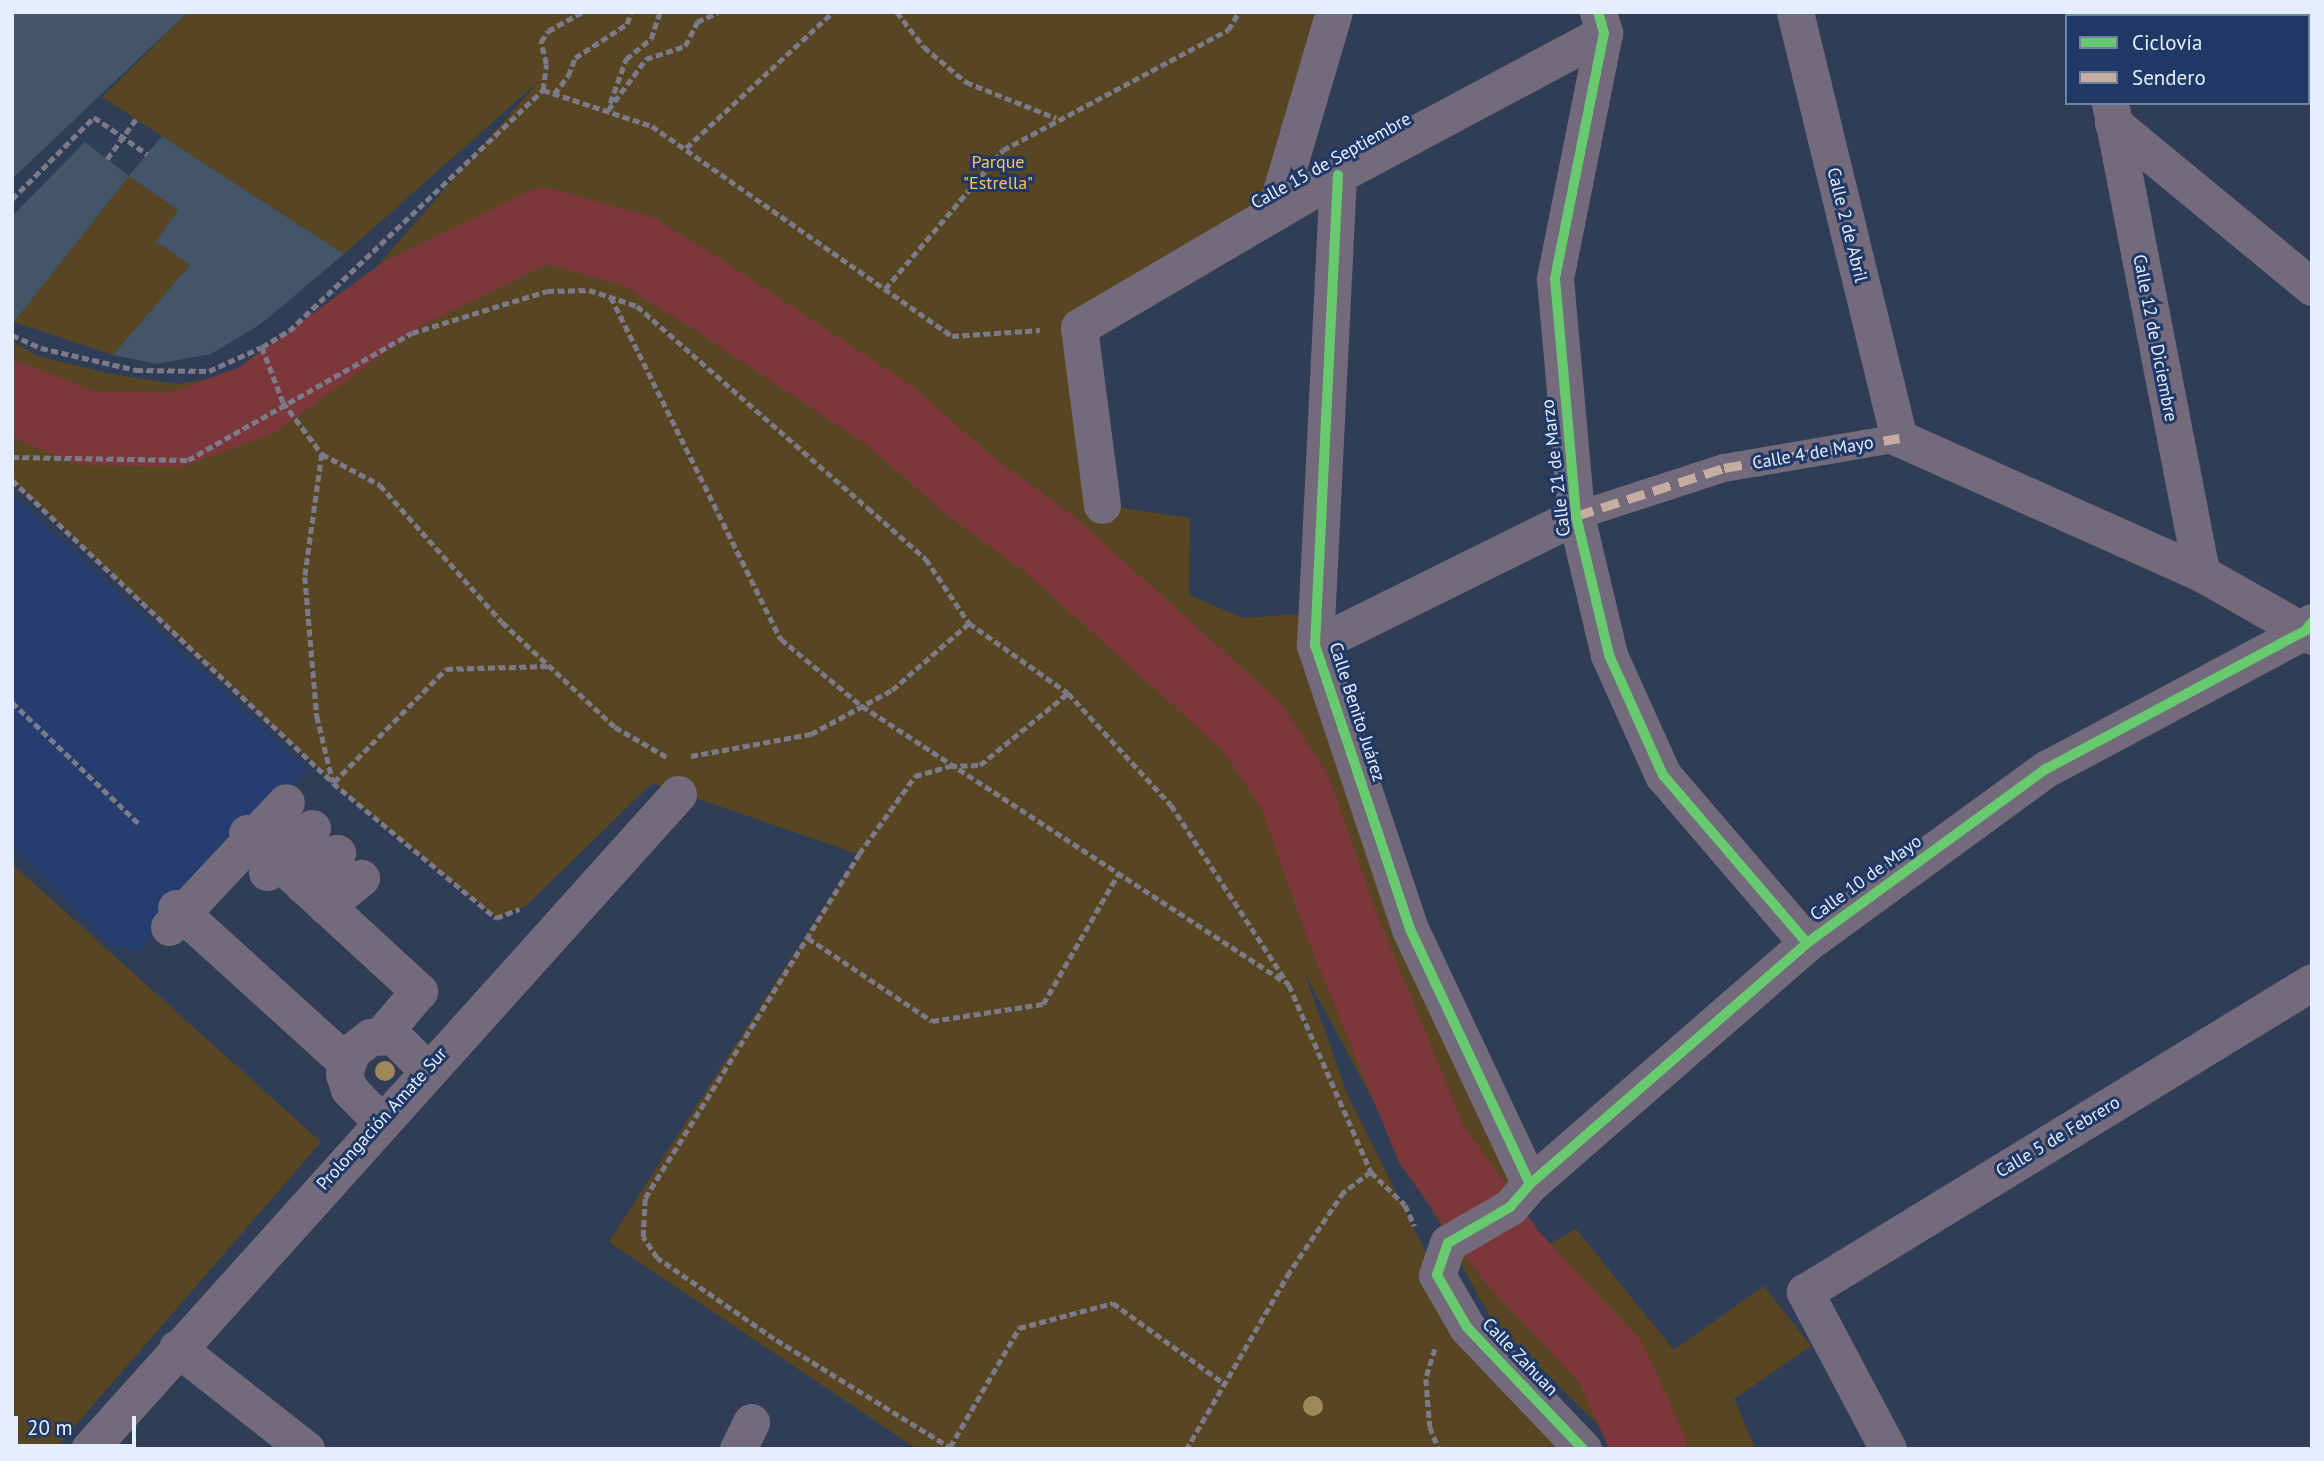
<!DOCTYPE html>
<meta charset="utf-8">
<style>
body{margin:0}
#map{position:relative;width:2324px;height:1461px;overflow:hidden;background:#303d56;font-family:"PT Sans",sans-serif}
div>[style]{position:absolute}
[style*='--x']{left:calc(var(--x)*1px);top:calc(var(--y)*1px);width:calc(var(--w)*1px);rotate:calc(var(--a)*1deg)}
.built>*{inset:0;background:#253e6f}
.green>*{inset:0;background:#584623}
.river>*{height:74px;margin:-37px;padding:0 37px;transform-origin:37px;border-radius:37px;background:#7c373a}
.building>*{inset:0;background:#445568}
.path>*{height:4.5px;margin-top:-2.25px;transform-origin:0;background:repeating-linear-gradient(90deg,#7c7a89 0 7px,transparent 0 10.5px)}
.pedestrian>*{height:28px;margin:-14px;padding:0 14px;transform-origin:14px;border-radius:14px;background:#736a7b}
.minor>*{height:37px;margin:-18.5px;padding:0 18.5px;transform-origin:18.5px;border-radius:18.5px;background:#736a7b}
.quiet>*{height:9px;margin-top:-4.5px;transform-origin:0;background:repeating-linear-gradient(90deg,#c7aca2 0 18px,transparent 0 27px)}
.cycleway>*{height:10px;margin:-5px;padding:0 5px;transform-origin:5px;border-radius:5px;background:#67ca6e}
.trees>*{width:20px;height:20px;margin:-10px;border-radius:50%;background:#9f8758}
span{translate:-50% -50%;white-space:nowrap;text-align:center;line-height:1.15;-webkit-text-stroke:6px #203866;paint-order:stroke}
.street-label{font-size:18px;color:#e4eeff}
.park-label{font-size:18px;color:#f9c359}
.frame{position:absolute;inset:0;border:14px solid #e4eeff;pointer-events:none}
.legend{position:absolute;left:2065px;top:14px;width:245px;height:91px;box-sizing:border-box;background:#203866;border:2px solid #6e81a3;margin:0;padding:9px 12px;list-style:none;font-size:21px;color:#e4eeff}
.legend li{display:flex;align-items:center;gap:14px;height:35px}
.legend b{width:35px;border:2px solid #6e81a3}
.scale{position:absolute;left:14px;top:1416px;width:122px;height:32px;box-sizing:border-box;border:4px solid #e4eeff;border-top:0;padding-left:9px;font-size:21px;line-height:24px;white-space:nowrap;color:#e4eeff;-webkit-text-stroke:5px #203866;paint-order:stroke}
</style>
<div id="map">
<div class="built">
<i style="clip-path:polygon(12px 494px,307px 769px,138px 952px,112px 946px,12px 847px)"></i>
</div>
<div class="green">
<i style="clip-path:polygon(188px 12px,1334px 12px,1275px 212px,1079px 327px,1102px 505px,1190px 518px,1189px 595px,1243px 618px,1317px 613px,1527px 1214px,1543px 1248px,1576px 1229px,1674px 1350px,1764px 1286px,1811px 1346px,1734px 1399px,1756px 1449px,1615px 1449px,1608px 1435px,1490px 1317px,1305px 974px,1346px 1091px,1437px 1275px,1583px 1449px,917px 1449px,609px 1242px,858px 854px,652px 783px,526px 906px,496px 918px,333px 783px,12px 480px,12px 341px,38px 356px,111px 374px,177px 384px,227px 376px,297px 336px,374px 270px,539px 81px,344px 254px,102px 97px)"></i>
<i style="clip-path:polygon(129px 176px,178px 210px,156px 241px,190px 265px,113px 355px,14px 322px)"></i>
<i style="clip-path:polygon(12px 864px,321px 1142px,55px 1449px,12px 1449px)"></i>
</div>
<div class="river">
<i style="--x:12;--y:398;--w:81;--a:21.8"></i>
<i style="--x:87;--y:428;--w:89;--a:1.3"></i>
<i style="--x:176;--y:430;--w:86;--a:-20.3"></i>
<i style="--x:257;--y:400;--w:182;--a:-36.1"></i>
<i style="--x:404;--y:293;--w:156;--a:-25.9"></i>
<i style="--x:544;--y:225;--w:97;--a:15.6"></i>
<i style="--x:637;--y:251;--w:75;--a:31.4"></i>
<i style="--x:701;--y:290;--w:226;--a:33.6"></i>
<i style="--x:889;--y:415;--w:103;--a:41.4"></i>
<i style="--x:966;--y:483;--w:108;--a:36.3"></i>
<i style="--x:1053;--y:547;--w:268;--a:42.1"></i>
<i style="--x:1252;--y:727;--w:78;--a:56.5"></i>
<i style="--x:1295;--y:792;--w:142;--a:70.7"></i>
<i style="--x:1342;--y:926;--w:237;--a:67.7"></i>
<i style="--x:1432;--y:1145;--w:136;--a:54.6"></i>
<i style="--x:1511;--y:1256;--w:144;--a:46.7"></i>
<i style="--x:1610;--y:1361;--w:97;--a:65.6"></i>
</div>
<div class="building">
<i style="clip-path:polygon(12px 12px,188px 12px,12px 179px)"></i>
<i style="clip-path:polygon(162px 136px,344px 254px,261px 324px,211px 354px,156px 364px,113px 355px,190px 265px,156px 241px,178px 210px,129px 176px)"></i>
<i style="clip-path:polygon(85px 142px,129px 176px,14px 322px,12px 216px)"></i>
</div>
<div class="path">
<i style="--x:897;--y:12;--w:44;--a:52.4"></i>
<i style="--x:924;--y:47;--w:55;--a:39.8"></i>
<i style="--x:966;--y:82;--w:97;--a:21.8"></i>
<i style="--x:543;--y:90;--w:115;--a:18.3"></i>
<i style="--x:652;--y:126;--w:366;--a:35"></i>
<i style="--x:952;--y:336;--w:88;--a:-3.9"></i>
<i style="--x:554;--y:94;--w:23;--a:-52"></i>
<i style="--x:568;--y:76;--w:19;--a:-69"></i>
<i style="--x:575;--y:58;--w:62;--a:-33.2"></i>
<i style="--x:627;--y:24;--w:13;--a:-72"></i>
<i style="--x:610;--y:103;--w:47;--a:-70"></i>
<i style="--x:626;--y:59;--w:32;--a:-39"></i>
<i style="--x:651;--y:39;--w:28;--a:-72"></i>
<i style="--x:608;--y:110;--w:64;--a:-53.3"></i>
<i style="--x:646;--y:59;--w:41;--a:-18.4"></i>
<i style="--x:685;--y:46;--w:27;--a:-63"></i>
<i style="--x:697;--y:22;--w:23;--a:-25"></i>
<i style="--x:686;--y:148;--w:200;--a:-42.8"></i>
<i style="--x:107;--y:159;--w:49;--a:-54.1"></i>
<i style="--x:12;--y:199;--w:116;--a:-45"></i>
<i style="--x:94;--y:117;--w:65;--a:34.9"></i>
<i style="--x:885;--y:289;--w:182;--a:-49.7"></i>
<i style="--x:1003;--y:150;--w:255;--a:-28.1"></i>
<i style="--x:1228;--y:30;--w:21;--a:-59"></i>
<i style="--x:611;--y:297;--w:382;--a:63.6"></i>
<i style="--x:781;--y:639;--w:105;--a:39.6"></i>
<i style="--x:862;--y:706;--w:505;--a:33.12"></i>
<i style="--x:12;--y:335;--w:32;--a:24"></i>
<i style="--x:41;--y:348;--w:98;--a:13"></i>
<i style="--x:136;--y:370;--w:73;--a:0.8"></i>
<i style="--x:209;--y:371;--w:58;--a:-24.4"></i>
<i style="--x:262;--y:347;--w:31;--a:-31"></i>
<i style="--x:289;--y:331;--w:350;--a:-43.5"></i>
<i style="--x:543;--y:90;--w:26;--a:-83"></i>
<i style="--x:546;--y:64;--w:23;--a:-103"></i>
<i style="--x:541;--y:42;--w:13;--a:-58"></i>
<i style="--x:548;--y:31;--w:39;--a:-29"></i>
<i style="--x:262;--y:347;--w:59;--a:69.1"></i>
<i style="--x:283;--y:402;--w:65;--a:53.1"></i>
<i style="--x:322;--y:454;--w:124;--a:97.9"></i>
<i style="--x:305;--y:577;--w:140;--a:85.1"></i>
<i style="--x:317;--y:716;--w:68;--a:76.4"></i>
<i style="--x:322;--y:454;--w:66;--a:28.1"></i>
<i style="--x:380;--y:485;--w:183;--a:48.3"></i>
<i style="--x:502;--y:622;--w:154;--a:42.9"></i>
<i style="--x:615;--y:727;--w:60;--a:30"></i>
<i style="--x:12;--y:457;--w:176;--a:1"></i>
<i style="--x:188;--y:460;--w:257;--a:-29.6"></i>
<i style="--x:412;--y:333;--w:141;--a:-17.3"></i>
<i style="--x:547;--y:291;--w:42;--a:-1.4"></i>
<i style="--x:589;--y:290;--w:51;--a:18.4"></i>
<i style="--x:637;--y:306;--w:307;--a:41.2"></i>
<i style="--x:868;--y:508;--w:77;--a:41.3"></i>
<i style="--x:926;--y:559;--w:77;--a:56.1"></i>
<i style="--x:12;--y:480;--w:441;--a:43.3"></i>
<i style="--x:333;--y:783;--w:212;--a:39.6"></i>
<i style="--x:496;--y:918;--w:25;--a:-21"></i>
<i style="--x:12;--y:702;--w:176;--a:43.8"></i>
<i style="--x:691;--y:756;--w:122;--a:-10.4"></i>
<i style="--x:811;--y:734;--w:92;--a:-28.5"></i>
<i style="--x:892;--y:690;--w:102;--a:-41"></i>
<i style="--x:969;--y:623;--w:121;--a:35.3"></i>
<i style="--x:1068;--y:693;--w:152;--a:47.4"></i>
<i style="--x:1171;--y:805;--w:215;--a:56.8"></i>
<i style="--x:1289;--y:985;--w:204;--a:66.3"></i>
<i style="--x:1371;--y:1172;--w:34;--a:143"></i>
<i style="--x:1344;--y:1192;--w:97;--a:124"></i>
<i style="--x:1290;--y:1272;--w:205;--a:120.2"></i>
<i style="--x:334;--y:782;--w:159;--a:-45.3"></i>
<i style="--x:446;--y:669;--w:102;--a:-1.7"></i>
<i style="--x:808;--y:938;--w:149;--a:33.8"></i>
<i style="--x:932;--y:1021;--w:112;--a:-8.7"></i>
<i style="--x:1043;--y:1004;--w:150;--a:-60"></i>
<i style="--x:1371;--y:1172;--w:47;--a:44.1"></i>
<i style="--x:1405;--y:1205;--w:23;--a:65"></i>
<i style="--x:1435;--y:1349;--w:31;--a:107"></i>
<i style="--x:1426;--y:1379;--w:48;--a:85.2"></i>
<i style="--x:1430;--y:1427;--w:24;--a:68"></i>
<i style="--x:950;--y:1447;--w:138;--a:-59.9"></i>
<i style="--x:1019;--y:1328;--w:97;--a:-14.9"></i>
<i style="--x:1113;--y:1303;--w:138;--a:35.9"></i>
<i style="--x:952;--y:1449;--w:209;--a:-148.3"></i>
<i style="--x:774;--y:1339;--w:142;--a:-145.3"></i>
<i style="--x:657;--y:1258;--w:25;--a:-124"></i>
<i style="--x:643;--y:1237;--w:39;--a:-87"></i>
<i style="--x:645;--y:1198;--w:405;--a:-58.1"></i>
<i style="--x:859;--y:854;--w:96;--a:-54.3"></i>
<i style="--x:915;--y:776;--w:36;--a:-16"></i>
<i style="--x:950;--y:766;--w:30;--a:-2"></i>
<i style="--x:980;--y:765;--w:114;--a:-39.3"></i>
</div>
<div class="pedestrian">
<i style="--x:1576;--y:516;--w:156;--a:-18"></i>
<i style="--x:1724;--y:468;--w:178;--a:-9.7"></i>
</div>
<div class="minor">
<i style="--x:1598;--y:12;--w:22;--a:74"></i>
<i style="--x:1604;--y:33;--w:251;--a:101.3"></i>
<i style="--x:1555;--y:279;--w:238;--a:84.9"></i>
<i style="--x:1576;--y:516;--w:143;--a:76.6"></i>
<i style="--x:1609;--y:655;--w:132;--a:65.8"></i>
<i style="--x:1663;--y:775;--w:221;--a:49.4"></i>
<i style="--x:1795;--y:12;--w:439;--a:76.3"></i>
<i style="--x:1899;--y:438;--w:331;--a:24.1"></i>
<i style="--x:2201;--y:573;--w:128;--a:29.6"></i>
<i style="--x:2093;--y:12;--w:4;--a:76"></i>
<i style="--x:2110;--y:103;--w:479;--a:79"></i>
<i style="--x:2113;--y:123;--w:258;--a:39.5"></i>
<i style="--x:1338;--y:175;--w:471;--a:92.8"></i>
<i style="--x:1315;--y:645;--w:299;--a:71.5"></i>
<i style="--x:1410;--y:929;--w:282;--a:64.8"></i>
<i style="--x:1275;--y:212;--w:209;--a:-73.6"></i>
<i style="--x:1102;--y:505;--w:179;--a:-97.4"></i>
<i style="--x:1079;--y:327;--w:300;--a:-30.4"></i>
<i style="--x:1338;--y:175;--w:302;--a:-28.1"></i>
<i style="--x:1315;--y:645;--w:291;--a:-26.3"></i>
<i style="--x:247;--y:833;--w:234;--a:42.6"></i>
<i style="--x:419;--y:991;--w:57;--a:130.7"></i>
<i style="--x:267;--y:872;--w:63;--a:-44.4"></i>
<i style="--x:303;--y:885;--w:47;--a:-43.3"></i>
<i style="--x:326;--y:906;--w:45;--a:-38.7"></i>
<i style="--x:176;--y:908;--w:229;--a:42.2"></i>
<i style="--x:169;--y:927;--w:171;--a:-46.9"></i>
<i style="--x:380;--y:1121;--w:45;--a:-134.1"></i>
<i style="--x:349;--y:1089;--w:16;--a:-108"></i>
<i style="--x:344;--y:1074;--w:23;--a:-72"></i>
<i style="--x:351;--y:1052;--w:24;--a:-38"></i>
<i style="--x:370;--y:1037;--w:23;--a:-2"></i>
<i style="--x:393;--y:1036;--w:47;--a:45"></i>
<i style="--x:177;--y:1348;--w:164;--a:38.1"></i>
<i style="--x:89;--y:1449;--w:881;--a:-48.04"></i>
<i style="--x:738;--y:1449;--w:30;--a:-64"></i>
<i style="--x:1583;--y:1449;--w:168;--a:-133.6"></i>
<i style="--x:1467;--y:1327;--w:60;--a:-120"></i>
<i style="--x:1437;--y:1275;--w:34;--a:-71"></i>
<i style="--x:1448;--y:1243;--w:72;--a:-30.1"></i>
<i style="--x:1510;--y:1207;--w:30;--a:-49"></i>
<i style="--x:1530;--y:1184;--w:367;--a:-41"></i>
<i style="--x:1807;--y:943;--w:296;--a:-36.1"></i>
<i style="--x:2046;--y:769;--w:295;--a:-28.1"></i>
<i style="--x:2306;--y:630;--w:10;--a:-53"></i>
<i style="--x:1888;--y:1449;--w:178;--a:-117.9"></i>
<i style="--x:1805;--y:1292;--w:594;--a:-31.44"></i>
</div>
<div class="quiet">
<i style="--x:1576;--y:516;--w:156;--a:-18"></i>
<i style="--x:1724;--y:468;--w:178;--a:-9.7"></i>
</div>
<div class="cycleway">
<i style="--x:1598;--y:12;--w:22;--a:74"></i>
<i style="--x:1604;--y:33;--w:251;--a:101.3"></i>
<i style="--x:1555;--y:279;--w:238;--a:84.9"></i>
<i style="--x:1576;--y:516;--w:143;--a:76.6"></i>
<i style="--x:1609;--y:655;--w:132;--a:65.8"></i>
<i style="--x:1663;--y:775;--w:221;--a:49.4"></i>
<i style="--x:1338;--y:175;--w:471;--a:92.8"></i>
<i style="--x:1315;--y:645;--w:299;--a:71.5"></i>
<i style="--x:1410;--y:929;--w:282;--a:64.8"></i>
<i style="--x:1583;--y:1449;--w:168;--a:-133.6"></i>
<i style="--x:1467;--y:1327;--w:60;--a:-120"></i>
<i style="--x:1437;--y:1275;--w:34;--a:-71"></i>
<i style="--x:1448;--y:1243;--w:72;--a:-30.1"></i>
<i style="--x:1510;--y:1207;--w:30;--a:-49"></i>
<i style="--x:1530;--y:1184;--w:367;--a:-41"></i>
<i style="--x:1807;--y:943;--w:296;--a:-36.1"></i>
<i style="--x:2046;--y:769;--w:295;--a:-28.1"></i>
<i style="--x:2306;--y:630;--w:10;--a:-53"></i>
</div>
<div class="trees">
<i style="left:385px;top:1071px"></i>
<i style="left:1313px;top:1406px"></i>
</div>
<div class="street-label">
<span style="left:1331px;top:161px;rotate:-29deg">Calle 15 de Septiembre</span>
<span style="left:1847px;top:225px;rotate:76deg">Calle 2 de Abril</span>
<span style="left:2155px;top:338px;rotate:79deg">Calle 12 de Diciembre</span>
<span style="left:1813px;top:453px;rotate:-10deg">Calle 4 de Mayo</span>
<span style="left:1556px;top:468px;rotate:-97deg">Calle 21 de Marzo</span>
<span style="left:1357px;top:712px;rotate:72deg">Calle Benito Juárez</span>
<span style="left:1866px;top:878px;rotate:-36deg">Calle 10 de Mayo</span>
<span style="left:382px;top:1119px;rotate:-48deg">Prolongación Amate Sur</span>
<span style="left:2058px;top:1137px;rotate:-31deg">Calle 5 de Febrero</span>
<span style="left:1520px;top:1357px;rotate:46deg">Calle Zahuan</span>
</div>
<div class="park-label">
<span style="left:998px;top:173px">Parque<br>"Estrella"</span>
</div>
<div class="frame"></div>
<ul class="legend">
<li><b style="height:9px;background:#67ca6e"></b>Ciclovía</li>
<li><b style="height:9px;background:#c7aca2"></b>Sendero</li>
</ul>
<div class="scale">20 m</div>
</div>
